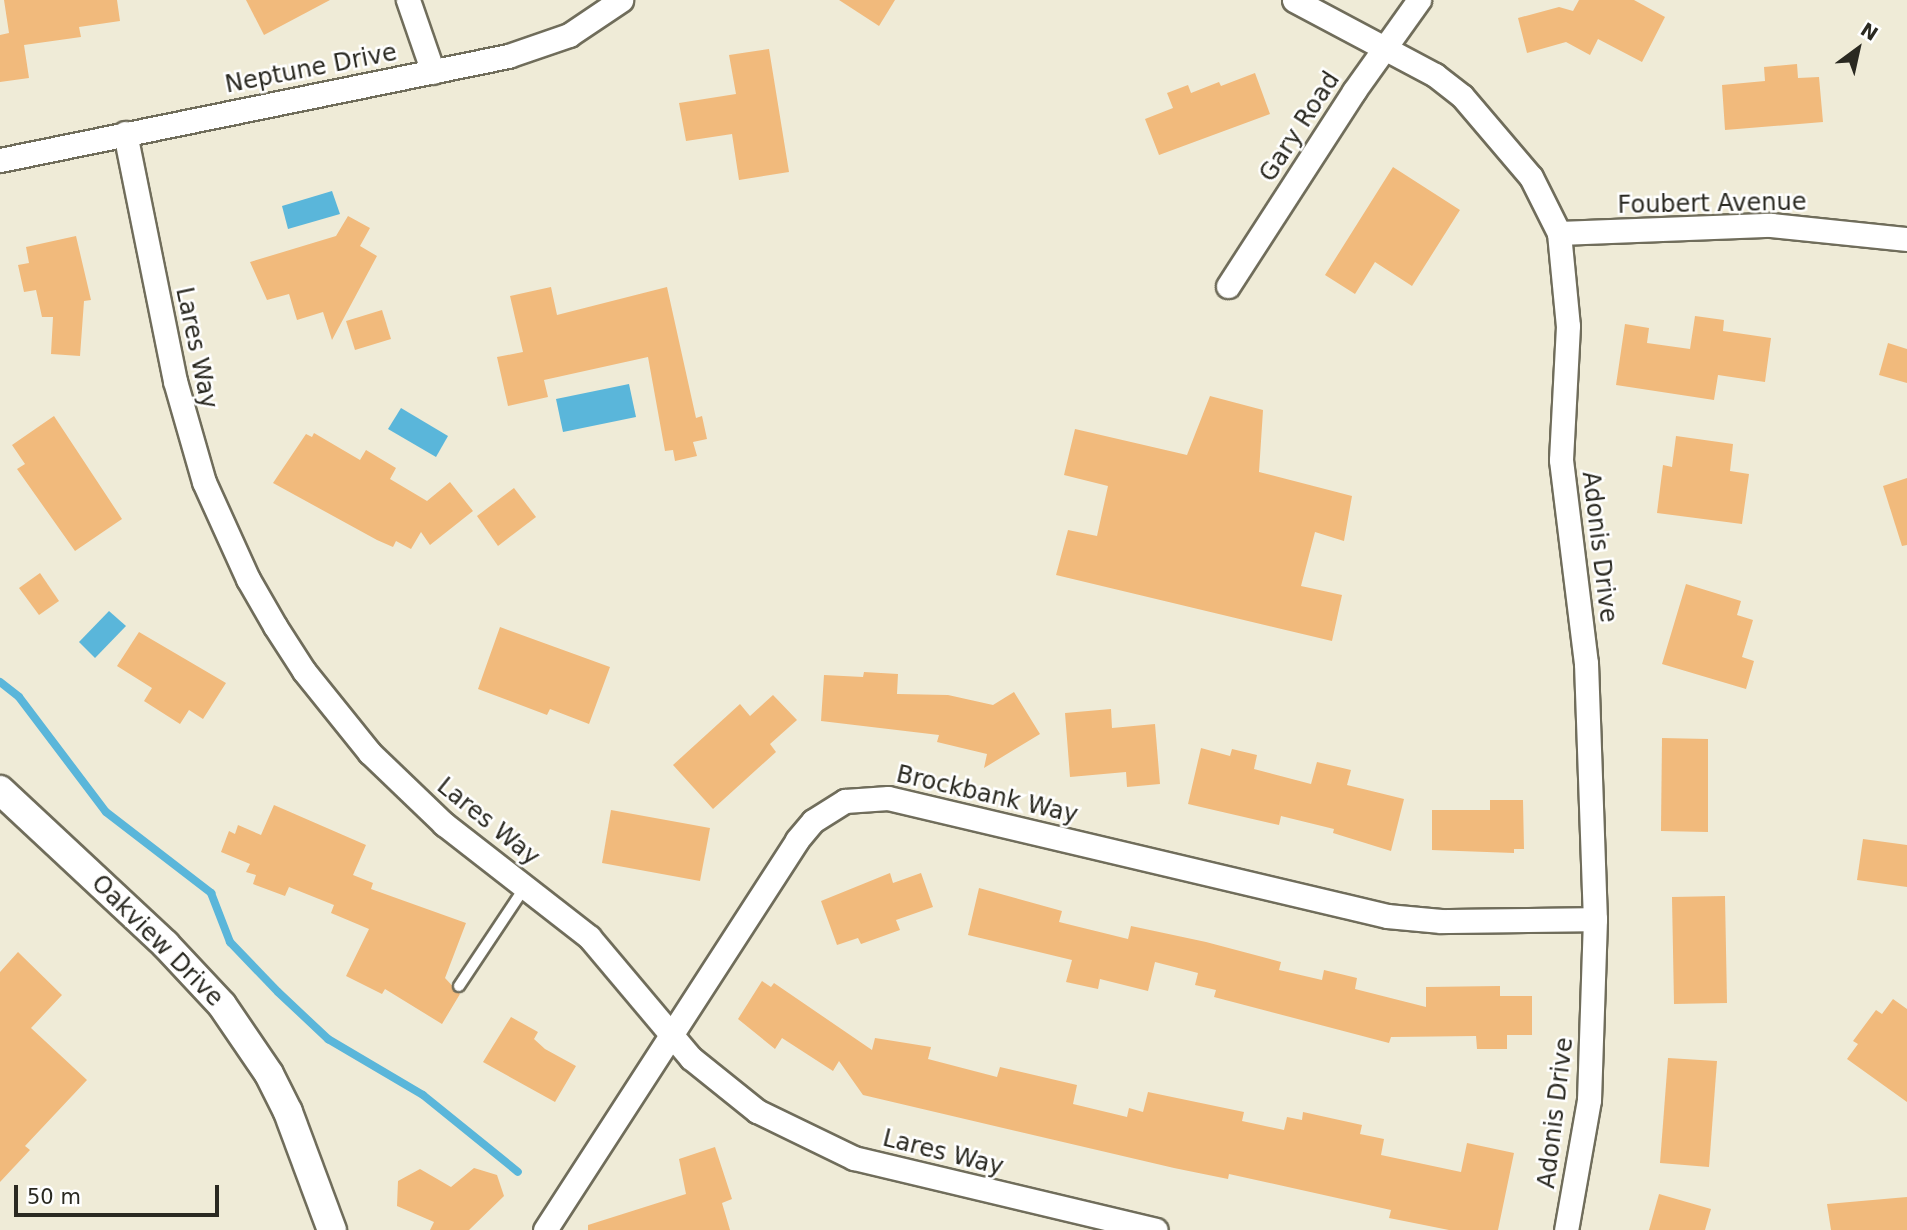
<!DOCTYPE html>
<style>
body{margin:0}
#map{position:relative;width:1907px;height:1230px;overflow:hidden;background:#efebd7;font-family:"DejaVu Sans",sans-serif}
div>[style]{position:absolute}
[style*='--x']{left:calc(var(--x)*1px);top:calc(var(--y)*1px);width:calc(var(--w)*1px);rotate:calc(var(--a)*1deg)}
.water>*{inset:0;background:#5ab6da}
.stream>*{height:8px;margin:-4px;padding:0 4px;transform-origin:4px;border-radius:4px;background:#5ab6da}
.building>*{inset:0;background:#f1ba7c}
.roads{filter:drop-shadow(2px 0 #706d5b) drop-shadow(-2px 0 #706d5b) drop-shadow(0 2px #706d5b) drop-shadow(0 -2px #706d5b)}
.service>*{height:10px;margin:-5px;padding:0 5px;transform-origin:5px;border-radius:5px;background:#fff}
.minor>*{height:23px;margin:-11.5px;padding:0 11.5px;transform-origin:11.5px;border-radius:11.5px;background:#fff}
.tertiary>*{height:28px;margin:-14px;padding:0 14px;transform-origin:14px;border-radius:14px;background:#fff}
span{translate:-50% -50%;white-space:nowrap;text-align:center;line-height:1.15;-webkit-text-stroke:5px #fff;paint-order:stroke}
.street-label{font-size:24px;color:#2a2921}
.north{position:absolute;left:1823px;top:14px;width:70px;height:70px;-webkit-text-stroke:5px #fff;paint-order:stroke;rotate:33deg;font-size:19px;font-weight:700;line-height:28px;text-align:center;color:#2a2921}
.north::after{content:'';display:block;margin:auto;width:24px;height:32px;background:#2a2921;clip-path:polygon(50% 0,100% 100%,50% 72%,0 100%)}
.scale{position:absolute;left:14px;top:1185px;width:205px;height:32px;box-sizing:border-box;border:4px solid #2a2921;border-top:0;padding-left:9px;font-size:21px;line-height:24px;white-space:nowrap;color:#2a2921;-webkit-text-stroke:5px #fff;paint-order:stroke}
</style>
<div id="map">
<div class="water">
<i style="clip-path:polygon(332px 191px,340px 214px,288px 229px,282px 206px)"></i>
<i style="clip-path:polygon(629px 384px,636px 417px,563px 432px,556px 399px)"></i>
<i style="clip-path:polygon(401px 408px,448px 436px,436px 457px,388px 429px)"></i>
<i style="clip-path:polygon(109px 611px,126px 626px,95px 658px,79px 642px)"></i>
</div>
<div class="stream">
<i style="--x:0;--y:682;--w:24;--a:38"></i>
<i style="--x:19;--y:697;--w:144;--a:52.9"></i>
<i style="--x:106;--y:812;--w:133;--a:37.6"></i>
<i style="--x:211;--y:893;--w:53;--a:68.8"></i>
<i style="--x:230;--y:942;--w:69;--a:46.2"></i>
<i style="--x:278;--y:992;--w:69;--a:43.2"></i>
<i style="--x:328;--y:1039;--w:110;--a:30.5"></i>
<i style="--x:423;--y:1095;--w:122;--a:39"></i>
</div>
<div class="building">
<i style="clip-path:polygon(4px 0,117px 0,120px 21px,79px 27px,81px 37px,24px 45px,29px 78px,0 82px,0 35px,9px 33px)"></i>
<i style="clip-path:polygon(246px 0,330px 0,264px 35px)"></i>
<i style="clip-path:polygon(839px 0,895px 0,879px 26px)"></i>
<i style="clip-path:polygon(1579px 0,1634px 0,1665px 17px,1642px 62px,1598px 39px,1590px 55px,1566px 42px,1527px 53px,1518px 18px,1559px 7px,1573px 11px)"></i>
<i style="clip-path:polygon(769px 49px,789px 172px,739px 180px,732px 134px,686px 141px,679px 103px,736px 94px,729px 55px)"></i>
<i style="clip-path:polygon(1797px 64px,1798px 78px,1819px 77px,1823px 122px,1725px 130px,1722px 85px,1765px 81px,1764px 67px)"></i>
<i style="clip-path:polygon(1255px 73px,1270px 114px,1159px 155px,1145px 119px,1173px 108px,1167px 93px,1188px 85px,1191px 93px,1219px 82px,1221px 86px)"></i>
<i style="clip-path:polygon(1393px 167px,1460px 210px,1412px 286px,1375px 262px,1355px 294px,1325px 275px)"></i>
<i style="clip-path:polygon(348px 216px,370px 228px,360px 246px,377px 256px,332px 340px,323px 312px,297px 320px,289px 294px,267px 300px,250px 262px,336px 236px)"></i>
<i style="clip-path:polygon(76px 236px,91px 300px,84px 301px,80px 356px,51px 354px,53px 317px,42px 317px,36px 290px,24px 292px,18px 265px,29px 263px,26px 247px)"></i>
<i style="clip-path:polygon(551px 287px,557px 315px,667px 287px,696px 418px,702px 416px,707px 439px,693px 442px,697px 456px,675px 461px,673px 450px,665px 451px,648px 357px,544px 380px,548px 397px,508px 406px,497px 357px,523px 352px,510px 296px)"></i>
<i style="clip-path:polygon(382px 310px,391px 339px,355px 350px,346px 321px)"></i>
<i style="clip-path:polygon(1695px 316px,1724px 320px,1723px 331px,1771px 338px,1765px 382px,1718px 375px,1714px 400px,1616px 385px,1625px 324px,1649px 328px,1647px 343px,1690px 349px)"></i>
<i style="clip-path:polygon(1888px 343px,1907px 349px,1907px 383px,1879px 375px)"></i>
<i style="clip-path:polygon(1210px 396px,1263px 410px,1259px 472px,1352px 496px,1344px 541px,1315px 532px,1301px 586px,1342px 595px,1332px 641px,1056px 575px,1068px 530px,1097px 536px,1108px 486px,1064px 475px,1075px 429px,1187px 455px)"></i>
<i style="clip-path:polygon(54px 416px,122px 519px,75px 551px,17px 469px,25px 464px,12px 445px)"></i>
<i style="clip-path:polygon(314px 433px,360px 460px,366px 450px,396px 468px,390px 479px,427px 501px,450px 482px,473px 511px,430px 545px,421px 532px,411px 549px,396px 541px,393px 547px,377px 540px,273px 483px,306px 434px,312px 437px)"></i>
<i style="clip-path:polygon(1676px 436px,1733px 444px,1730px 471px,1749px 474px,1742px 524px,1657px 513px,1663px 465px,1672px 467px)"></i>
<i style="clip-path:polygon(1907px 478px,1907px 545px,1902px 546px,1883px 486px)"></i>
<i style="clip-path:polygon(514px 488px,536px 517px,498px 546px,477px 516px)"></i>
<i style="clip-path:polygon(40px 573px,59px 601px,39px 615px,19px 588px)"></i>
<i style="clip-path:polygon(1686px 584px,1741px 601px,1737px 615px,1753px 620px,1742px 657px,1754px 661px,1746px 689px,1662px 664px)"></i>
<i style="clip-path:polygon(500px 627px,610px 667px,589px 724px,550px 709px,547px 715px,478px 689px)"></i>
<i style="clip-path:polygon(139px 632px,226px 683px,203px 719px,189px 710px,180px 724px,144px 701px,152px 688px,117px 666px)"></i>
<i style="clip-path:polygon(864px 672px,898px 674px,897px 694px,948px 695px,993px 705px,1014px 692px,1040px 734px,984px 768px,987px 754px,937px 742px,939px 735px,821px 721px,824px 675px,863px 677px)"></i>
<i style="clip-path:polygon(773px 695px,797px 720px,770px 744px,776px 752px,713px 809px,673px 765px,740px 704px,750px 716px)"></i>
<i style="clip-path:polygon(1111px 709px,1112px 728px,1155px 724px,1160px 784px,1127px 787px,1126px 772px,1070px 777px,1065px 713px)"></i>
<i style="clip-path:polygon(1662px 738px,1708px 739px,1708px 832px,1661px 831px)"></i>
<i style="clip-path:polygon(1201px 748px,1230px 756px,1232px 749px,1257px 755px,1254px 769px,1311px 784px,1317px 762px,1351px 770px,1347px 785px,1404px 799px,1391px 851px,1333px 833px,1334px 829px,1281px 816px,1279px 825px,1188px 804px)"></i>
<i style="clip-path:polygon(1490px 800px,1523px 800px,1524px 849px,1514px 849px,1514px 853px,1432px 850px,1432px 810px,1490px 810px)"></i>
<i style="clip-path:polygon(274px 805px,366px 845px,353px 875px,373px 883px,371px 889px,466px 923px,445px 978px,460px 994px,442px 1024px,385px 989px,382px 994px,346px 976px,369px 929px,331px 913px,334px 905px,289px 887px,285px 896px,253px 884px,256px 875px,246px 872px,250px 864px,221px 852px,229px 831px,235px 834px,238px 825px,261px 835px)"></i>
<i style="clip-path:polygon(611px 810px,710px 828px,700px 881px,602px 863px)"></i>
<i style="clip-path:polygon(1863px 839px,1907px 845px,1907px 887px,1857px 880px)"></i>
<i style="clip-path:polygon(890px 873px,893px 883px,921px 873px,933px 907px,896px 920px,900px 930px,861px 944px,858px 938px,837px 945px,821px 901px)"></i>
<i style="clip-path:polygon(979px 888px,1062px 911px,1059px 922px,1128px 939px,1131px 926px,1206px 942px,1281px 962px,1279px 970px,1322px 980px,1324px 970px,1357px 978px,1355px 989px,1426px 1007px,1426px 987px,1500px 986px,1500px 996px,1532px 996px,1532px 1035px,1507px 1035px,1507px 1049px,1477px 1049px,1476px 1036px,1391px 1037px,1389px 1043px,1214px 997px,1216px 990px,1195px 985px,1198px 973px,1155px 962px,1148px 991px,1100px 979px,1098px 989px,1066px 982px,1072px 960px,968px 935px)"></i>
<i style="clip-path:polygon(1725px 896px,1727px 1003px,1674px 1004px,1672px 897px)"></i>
<i style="clip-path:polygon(18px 952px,62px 995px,31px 1028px,87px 1080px,25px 1146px,30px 1150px,0 1182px,0 972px)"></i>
<i style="clip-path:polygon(762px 981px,771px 987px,774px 983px,872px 1050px,875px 1038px,931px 1047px,928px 1059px,997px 1077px,1000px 1067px,1077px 1085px,1073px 1104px,1127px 1117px,1129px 1108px,1143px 1112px,1148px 1092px,1244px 1112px,1242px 1121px,1284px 1130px,1287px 1117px,1302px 1120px,1303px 1112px,1362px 1125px,1360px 1134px,1384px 1139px,1381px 1155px,1461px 1172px,1467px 1143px,1514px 1153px,1498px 1230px,1449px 1230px,1389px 1218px,1391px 1210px,1229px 1174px,1228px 1179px,1174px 1168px,863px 1095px,839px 1061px,833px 1071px,782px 1038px,775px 1049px,738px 1019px)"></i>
<i style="clip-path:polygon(1893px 999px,1907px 1009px,1907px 1102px,1847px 1059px,1858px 1044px,1853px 1041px,1876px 1010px,1882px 1014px)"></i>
<i style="clip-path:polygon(511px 1017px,538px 1032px,534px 1039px,545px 1049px,576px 1066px,555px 1102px,483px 1062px)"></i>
<i style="clip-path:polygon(1668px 1058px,1717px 1061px,1709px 1167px,1660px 1163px)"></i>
<i style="clip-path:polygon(715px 1147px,732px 1199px,722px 1203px,730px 1230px,588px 1230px,588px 1225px,686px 1194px,679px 1159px)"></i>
<i style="clip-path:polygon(474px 1168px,497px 1175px,504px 1196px,469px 1230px,430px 1230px,434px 1222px,397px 1206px,398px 1181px,420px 1169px,451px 1187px)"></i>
<i style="clip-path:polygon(1659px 1194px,1711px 1209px,1705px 1230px,1649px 1230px)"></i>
<i style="clip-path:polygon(1907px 1197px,1907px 1230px,1831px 1230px,1827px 1204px)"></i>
</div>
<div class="roads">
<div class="service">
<i style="--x:459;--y:986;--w:119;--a:-56.3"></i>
</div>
<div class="minor">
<i style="--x:408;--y:0;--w:76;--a:70.9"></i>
<i style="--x:1294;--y:0;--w:160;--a:28"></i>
<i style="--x:1435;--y:75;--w:34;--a:38"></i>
<i style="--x:1462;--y:96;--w:106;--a:49.6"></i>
<i style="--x:1531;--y:177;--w:63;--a:63.4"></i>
<i style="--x:1559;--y:233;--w:93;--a:84.5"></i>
<i style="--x:1568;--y:326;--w:134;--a:93"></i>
<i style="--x:1561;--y:460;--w:205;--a:83"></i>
<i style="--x:1586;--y:663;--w:256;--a:88"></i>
<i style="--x:1595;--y:919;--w:181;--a:91.9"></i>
<i style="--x:1589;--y:1100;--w:132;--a:100"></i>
<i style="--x:125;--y:133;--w:253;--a:78.6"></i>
<i style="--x:175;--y:381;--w:105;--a:74"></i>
<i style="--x:204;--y:482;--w:107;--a:65.6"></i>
<i style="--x:248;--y:579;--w:54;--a:60.1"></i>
<i style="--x:275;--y:626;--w:54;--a:57.2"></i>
<i style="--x:304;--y:671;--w:105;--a:51.2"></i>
<i style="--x:370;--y:753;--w:103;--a:43.8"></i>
<i style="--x:444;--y:824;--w:184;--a:37.9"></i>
<i style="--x:589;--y:937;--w:158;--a:49.9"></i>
<i style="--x:691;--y:1058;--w:85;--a:38.8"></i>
<i style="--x:757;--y:1111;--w:108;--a:25.9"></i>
<i style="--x:854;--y:1158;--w:310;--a:13.4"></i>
<i style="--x:0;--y:160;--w:519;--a:-11.57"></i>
<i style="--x:508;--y:56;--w:65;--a:-19"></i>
<i style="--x:569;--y:35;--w:63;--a:-33.9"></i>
<i style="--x:1559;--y:233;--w:212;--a:-2.2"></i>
<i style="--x:1771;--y:225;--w:137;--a:5.9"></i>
<i style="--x:1228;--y:286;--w:232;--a:-57.1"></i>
<i style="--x:1354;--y:91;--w:112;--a:-54.5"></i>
<i style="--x:545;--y:1230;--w:464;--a:-57.1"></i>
<i style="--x:797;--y:840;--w:25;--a:-50"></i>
<i style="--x:813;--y:821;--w:38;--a:-32"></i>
<i style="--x:845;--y:801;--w:43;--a:-4"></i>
<i style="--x:888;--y:798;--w:513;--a:13.3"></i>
<i style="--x:1387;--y:916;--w:54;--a:5.3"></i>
<i style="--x:1441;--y:921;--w:154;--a:-0.7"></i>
</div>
<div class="tertiary">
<i style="--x:0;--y:790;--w:226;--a:43"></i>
<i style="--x:165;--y:944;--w:83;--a:46.9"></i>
<i style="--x:222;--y:1005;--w:83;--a:55.7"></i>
<i style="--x:269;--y:1074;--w:42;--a:63.4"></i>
<i style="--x:288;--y:1112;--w:126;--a:69.6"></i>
</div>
</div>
<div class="street-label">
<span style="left:311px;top:69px;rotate:-11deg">Neptune Drive</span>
<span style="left:1300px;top:127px;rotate:-57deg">Gary Road</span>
<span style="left:1712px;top:204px;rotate:-1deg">Foubert Avenue</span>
<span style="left:196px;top:348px;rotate:78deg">Lares Way</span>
<span style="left:1599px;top:547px;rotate:83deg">Adonis Drive</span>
<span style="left:987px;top:795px;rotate:13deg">Brockbank Way</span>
<span style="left:488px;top:822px;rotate:39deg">Lares Way</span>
<span style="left:157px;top:941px;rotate:45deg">Oakview Drive</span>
<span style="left:1556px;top:1113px;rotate:-83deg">Adonis Drive</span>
<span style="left:943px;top:1153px;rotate:14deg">Lares Way</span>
</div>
<div class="north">N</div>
<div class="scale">50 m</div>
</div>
